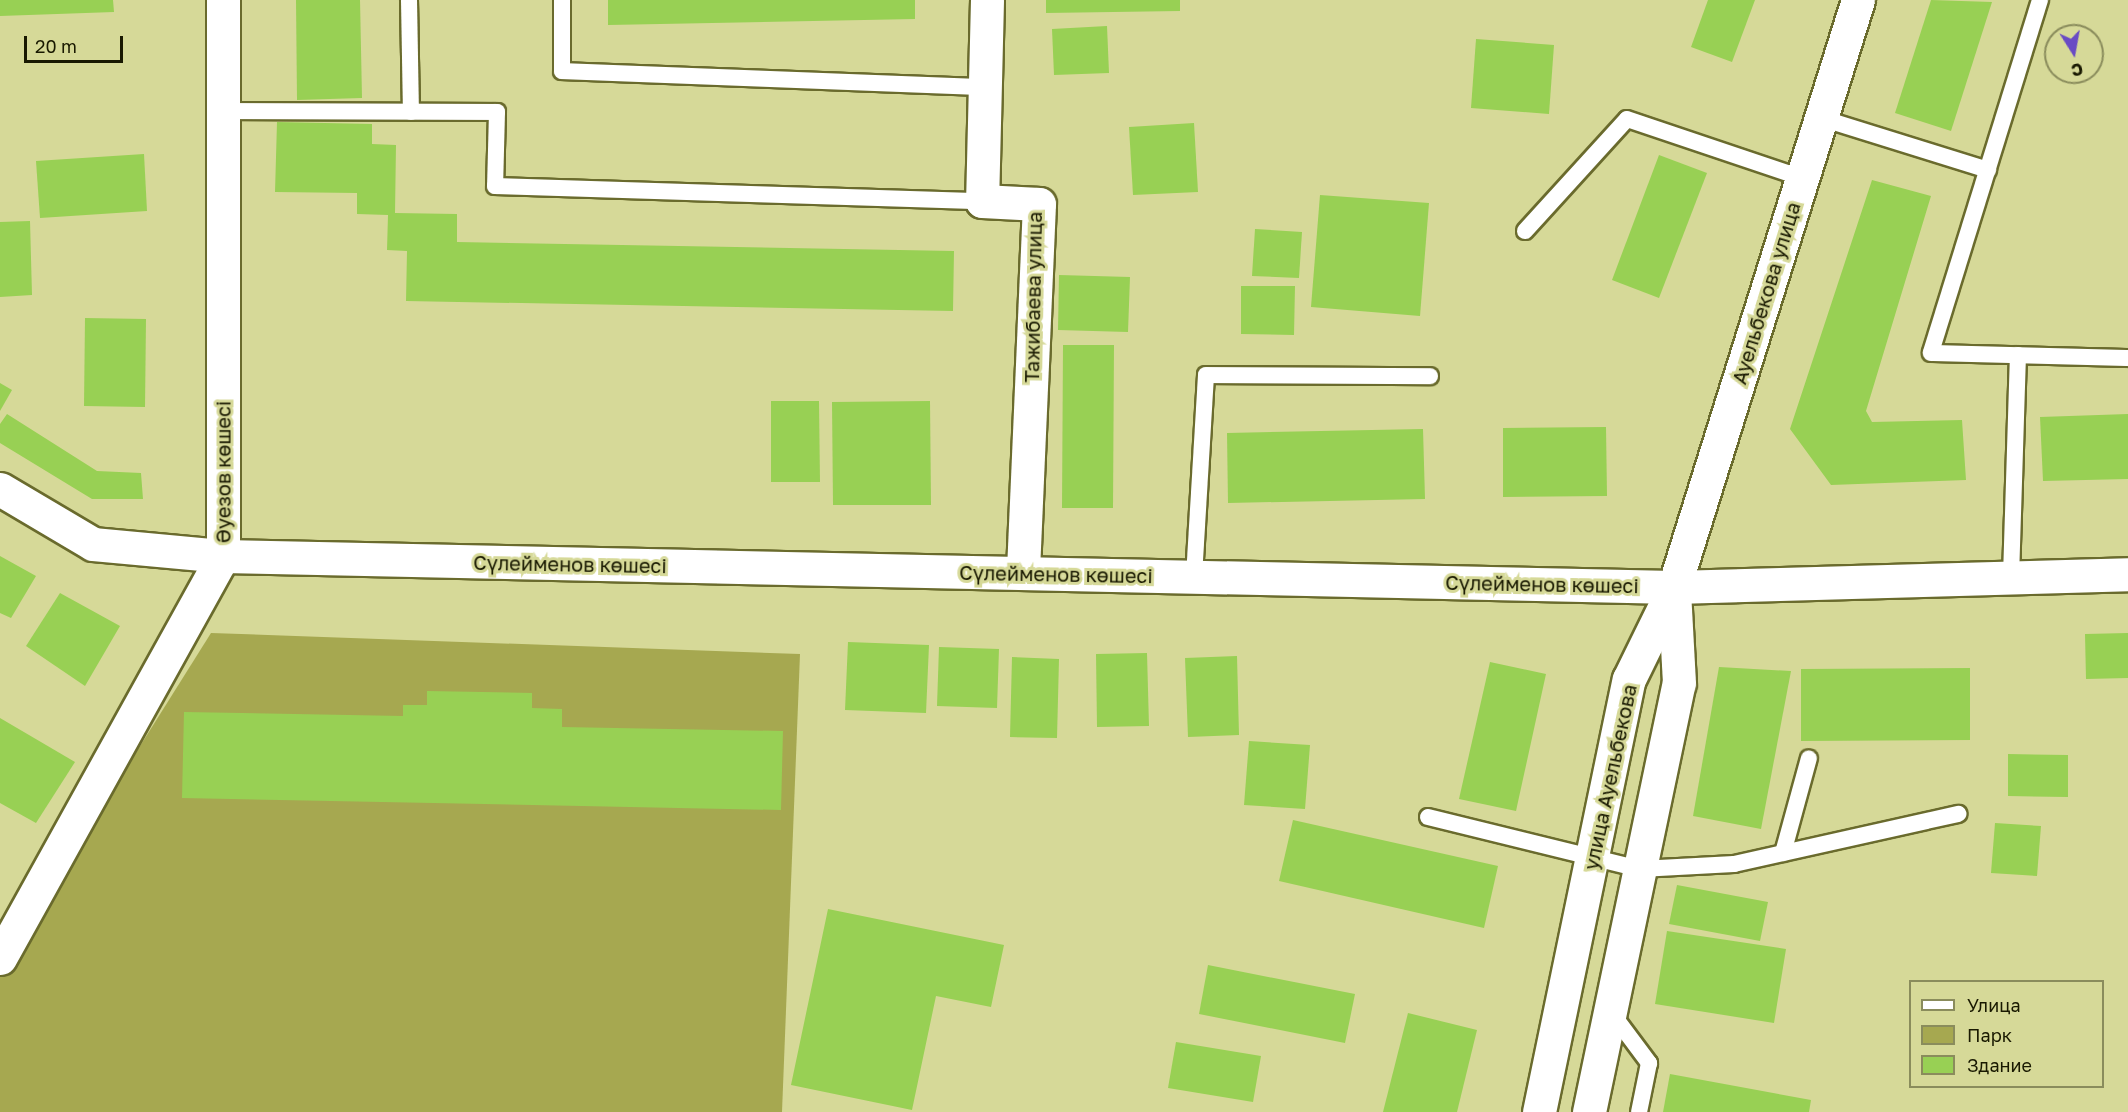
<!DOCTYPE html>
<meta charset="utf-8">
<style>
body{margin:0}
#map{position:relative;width:2128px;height:1112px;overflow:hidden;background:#d6d998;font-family:"Golos Text",sans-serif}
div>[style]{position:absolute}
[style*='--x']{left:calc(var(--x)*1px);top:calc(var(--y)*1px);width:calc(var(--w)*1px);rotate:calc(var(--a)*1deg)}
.green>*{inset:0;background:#a6a850}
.building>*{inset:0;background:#98d054}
.roads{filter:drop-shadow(2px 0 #6a6b2d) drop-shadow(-2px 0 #6a6b2d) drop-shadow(0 2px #6a6b2d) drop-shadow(0 -2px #6a6b2d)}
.service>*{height:16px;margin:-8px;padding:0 8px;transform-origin:8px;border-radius:8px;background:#fff}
.minor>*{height:33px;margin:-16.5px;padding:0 16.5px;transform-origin:16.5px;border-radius:16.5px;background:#fff}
.tertiary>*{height:33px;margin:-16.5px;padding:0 16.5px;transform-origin:16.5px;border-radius:16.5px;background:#fff}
.secondary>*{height:33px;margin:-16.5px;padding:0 16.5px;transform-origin:16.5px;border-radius:16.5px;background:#fff}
span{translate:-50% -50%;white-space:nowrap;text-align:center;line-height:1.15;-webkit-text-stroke:6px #d6d998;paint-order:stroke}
.street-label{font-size:20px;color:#191901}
.legend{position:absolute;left:1909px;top:980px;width:195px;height:108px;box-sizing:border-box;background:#d6d998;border:2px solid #8a8c5c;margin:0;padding:8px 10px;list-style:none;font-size:18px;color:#191901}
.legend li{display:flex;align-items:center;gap:12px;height:30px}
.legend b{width:30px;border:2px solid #8a8c5c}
.north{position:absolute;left:2044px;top:24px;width:60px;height:60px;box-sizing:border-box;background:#d6d998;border:2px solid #8a8c5c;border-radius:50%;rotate:169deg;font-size:16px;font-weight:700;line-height:24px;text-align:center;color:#191901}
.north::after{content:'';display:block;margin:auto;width:21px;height:27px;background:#694bc4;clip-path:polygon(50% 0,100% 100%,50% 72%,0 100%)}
.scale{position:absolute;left:24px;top:36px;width:99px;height:27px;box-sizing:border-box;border:3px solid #191901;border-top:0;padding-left:8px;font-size:18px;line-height:21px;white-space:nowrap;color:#191901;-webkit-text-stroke:4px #d6d998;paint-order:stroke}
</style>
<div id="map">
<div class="green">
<i style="clip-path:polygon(211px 633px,800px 654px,782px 1112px,0 1112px,0 969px)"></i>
</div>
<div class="building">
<i style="clip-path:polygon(0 0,113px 0,114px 12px,0 16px)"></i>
<i style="clip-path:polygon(296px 0,360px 0,362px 98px,297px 100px)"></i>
<i style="clip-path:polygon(608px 0,915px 0,915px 19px,608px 25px)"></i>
<i style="clip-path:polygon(1046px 0,1180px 0,1180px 11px,1046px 13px)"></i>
<i style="clip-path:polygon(1708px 0,1755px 0,1732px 62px,1691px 47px)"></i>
<i style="clip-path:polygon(1931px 0,1992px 2px,1951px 131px,1895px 113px)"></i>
<i style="clip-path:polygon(1107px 26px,1109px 73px,1054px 75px,1052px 29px)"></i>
<i style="clip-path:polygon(1476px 39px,1554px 45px,1549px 114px,1471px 108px)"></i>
<i style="clip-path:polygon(277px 122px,372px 124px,372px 144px,396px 145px,395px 213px,457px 214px,457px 242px,954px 251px,953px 311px,406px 301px,407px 251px,387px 250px,388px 215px,357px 214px,357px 193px,275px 192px)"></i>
<i style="clip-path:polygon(1194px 123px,1198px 192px,1133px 195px,1129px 127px)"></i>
<i style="clip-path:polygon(144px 154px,147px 211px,40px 218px,36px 161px)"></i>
<i style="clip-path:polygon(1659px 155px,1707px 173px,1659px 298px,1612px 280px)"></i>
<i style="clip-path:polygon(1872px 180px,1931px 196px,1866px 411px,1872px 422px,1962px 420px,1966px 480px,1831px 485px,1790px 429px)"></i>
<i style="clip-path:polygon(1320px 195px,1429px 203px,1420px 316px,1311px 307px)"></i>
<i style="clip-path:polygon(30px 221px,32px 295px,0 297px,0 222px)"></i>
<i style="clip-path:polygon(1255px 229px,1302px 232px,1299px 278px,1252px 276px)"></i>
<i style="clip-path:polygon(1059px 275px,1130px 277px,1128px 332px,1058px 330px)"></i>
<i style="clip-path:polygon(1241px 286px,1295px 286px,1294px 335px,1241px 334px)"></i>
<i style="clip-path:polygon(85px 318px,146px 319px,145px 407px,84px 406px)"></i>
<i style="clip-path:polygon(1063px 345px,1114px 345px,1113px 508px,1062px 508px)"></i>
<i style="clip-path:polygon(0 383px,12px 390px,0 411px)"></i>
<i style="clip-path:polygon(771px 401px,819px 401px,820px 482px,771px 482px)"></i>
<i style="clip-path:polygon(930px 401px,931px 505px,833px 505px,832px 402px)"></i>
<i style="clip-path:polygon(7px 414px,97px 471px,141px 473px,143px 499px,92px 499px,0 443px,0 424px)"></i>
<i style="clip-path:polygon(2128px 414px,2128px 479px,2043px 481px,2040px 417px)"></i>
<i style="clip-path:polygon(1606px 427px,1607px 496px,1503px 497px,1503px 428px)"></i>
<i style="clip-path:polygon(1423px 429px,1425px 499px,1228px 503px,1227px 433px)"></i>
<i style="clip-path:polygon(0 556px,36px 576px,11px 618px,0 613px)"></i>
<i style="clip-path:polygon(60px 593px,120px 626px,85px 686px,26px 646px)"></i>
<i style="clip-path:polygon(2128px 633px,2128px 678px,2086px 679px,2085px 634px)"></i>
<i style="clip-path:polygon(848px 642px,929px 645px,926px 713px,845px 710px)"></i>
<i style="clip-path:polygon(939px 647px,999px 649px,997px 708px,937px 706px)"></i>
<i style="clip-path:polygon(1147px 653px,1149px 726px,1097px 727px,1096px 654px)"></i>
<i style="clip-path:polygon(1237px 656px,1239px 735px,1188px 737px,1185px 658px)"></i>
<i style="clip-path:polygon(1012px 657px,1059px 659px,1057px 738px,1010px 737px)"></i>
<i style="clip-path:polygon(1490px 662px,1546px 674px,1516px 811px,1459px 799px)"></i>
<i style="clip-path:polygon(1719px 667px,1791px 671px,1761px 829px,1693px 816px)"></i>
<i style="clip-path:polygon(1970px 668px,1970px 740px,1801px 741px,1801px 669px)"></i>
<i style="clip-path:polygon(427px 691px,532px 693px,532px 708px,562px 709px,562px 727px,783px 731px,781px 810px,182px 798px,184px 712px,403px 716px,403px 705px,427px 705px)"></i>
<i style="clip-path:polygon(0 718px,75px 762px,36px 823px,0 803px)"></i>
<i style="clip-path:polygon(1249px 741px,1310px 745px,1305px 809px,1244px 805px)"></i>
<i style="clip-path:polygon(2008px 754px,2068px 755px,2068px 797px,2008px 796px)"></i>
<i style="clip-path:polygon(1293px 820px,1498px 866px,1484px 928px,1279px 881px)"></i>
<i style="clip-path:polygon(1995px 823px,2041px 826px,2037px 876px,1991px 873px)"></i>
<i style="clip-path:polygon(1677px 885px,1768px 902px,1760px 941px,1669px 924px)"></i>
<i style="clip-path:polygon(828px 909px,1004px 945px,991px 1007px,936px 996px,912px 1110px,791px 1085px)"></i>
<i style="clip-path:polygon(1667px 931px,1786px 949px,1774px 1023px,1655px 1004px)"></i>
<i style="clip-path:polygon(1208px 965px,1355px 994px,1345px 1043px,1199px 1014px)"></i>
<i style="clip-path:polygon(1408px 1013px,1477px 1030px,1457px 1112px,1383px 1112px)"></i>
<i style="clip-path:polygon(1176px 1042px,1261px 1056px,1253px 1102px,1168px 1088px)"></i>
<i style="clip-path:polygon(1670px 1074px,1811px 1100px,1809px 1112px,1663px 1112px)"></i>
</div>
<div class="roads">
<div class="service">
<i style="--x:409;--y:0;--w:112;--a:89"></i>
<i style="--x:562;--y:0;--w:71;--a:90"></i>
<i style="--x:562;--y:71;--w:423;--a:2.2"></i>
<i style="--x:2040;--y:0;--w:369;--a:107.2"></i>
<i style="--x:1931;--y:353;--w:197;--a:1.5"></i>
<i style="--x:223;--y:111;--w:274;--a:0.2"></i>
<i style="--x:497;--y:112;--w:74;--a:91.5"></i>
<i style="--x:495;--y:186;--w:487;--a:1.8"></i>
<i style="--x:1821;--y:118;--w:175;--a:17.3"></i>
<i style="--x:1525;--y:231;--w:151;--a:-47.7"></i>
<i style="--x:1627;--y:119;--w:185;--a:18.6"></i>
<i style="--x:1194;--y:577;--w:202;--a:-86.6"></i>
<i style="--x:1206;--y:375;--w:224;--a:0.3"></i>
<i style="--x:2011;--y:577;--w:222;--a:-88.2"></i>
<i style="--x:1428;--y:817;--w:218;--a:13.8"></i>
<i style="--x:1640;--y:869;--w:94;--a:-3"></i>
<i style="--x:1734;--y:864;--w:230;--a:-12.6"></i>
<i style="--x:1783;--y:853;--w:98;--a:-74.7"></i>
<i style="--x:1611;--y:1012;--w:64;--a:53.3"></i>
<i style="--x:1649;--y:1063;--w:50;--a:101.5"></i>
</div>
<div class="minor">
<i style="--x:987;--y:0;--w:201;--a:91.4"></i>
<i style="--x:982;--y:201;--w:57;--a:3"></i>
<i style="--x:1039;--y:204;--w:369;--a:92.5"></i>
<i style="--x:0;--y:958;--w:460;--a:-61"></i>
<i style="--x:223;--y:556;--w:556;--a:-90"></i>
</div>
<div class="tertiary">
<i style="--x:1539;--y:1112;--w:442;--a:-78.3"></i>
<i style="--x:1629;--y:679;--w:102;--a:-63.9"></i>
<i style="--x:1674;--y:587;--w:615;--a:-72.6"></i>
<i style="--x:1589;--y:1112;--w:438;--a:-78.2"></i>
<i style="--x:1679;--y:683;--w:92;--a:-93.1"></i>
</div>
<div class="secondary">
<i style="--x:0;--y:489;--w:108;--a:30.6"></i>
<i style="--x:93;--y:544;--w:131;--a:5.3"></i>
<i style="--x:223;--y:556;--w:1451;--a:1.22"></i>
<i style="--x:1674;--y:587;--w:454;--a:-1.6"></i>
</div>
</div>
<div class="street-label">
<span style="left:1766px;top:293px;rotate:-73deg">Ауельбекова улица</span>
<span style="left:1033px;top:297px;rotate:-89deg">Тажибаева улица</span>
<span style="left:223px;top:472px;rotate:-90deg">Әуезов көшесі</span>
<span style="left:570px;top:564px;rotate:1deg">Сүлейменов көшесі</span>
<span style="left:1056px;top:574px;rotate:1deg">Сүлейменов көшесі</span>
<span style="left:1542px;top:584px;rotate:1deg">Сүлейменов көшесі</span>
<span style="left:1610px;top:777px;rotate:-78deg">улица Ауельбекова</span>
</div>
<ul class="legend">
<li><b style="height:8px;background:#fff"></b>Улица</li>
<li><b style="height:16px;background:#a6a850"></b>Парк</li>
<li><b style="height:16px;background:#98d054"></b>Здание</li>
</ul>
<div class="north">С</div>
<div class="scale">20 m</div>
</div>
